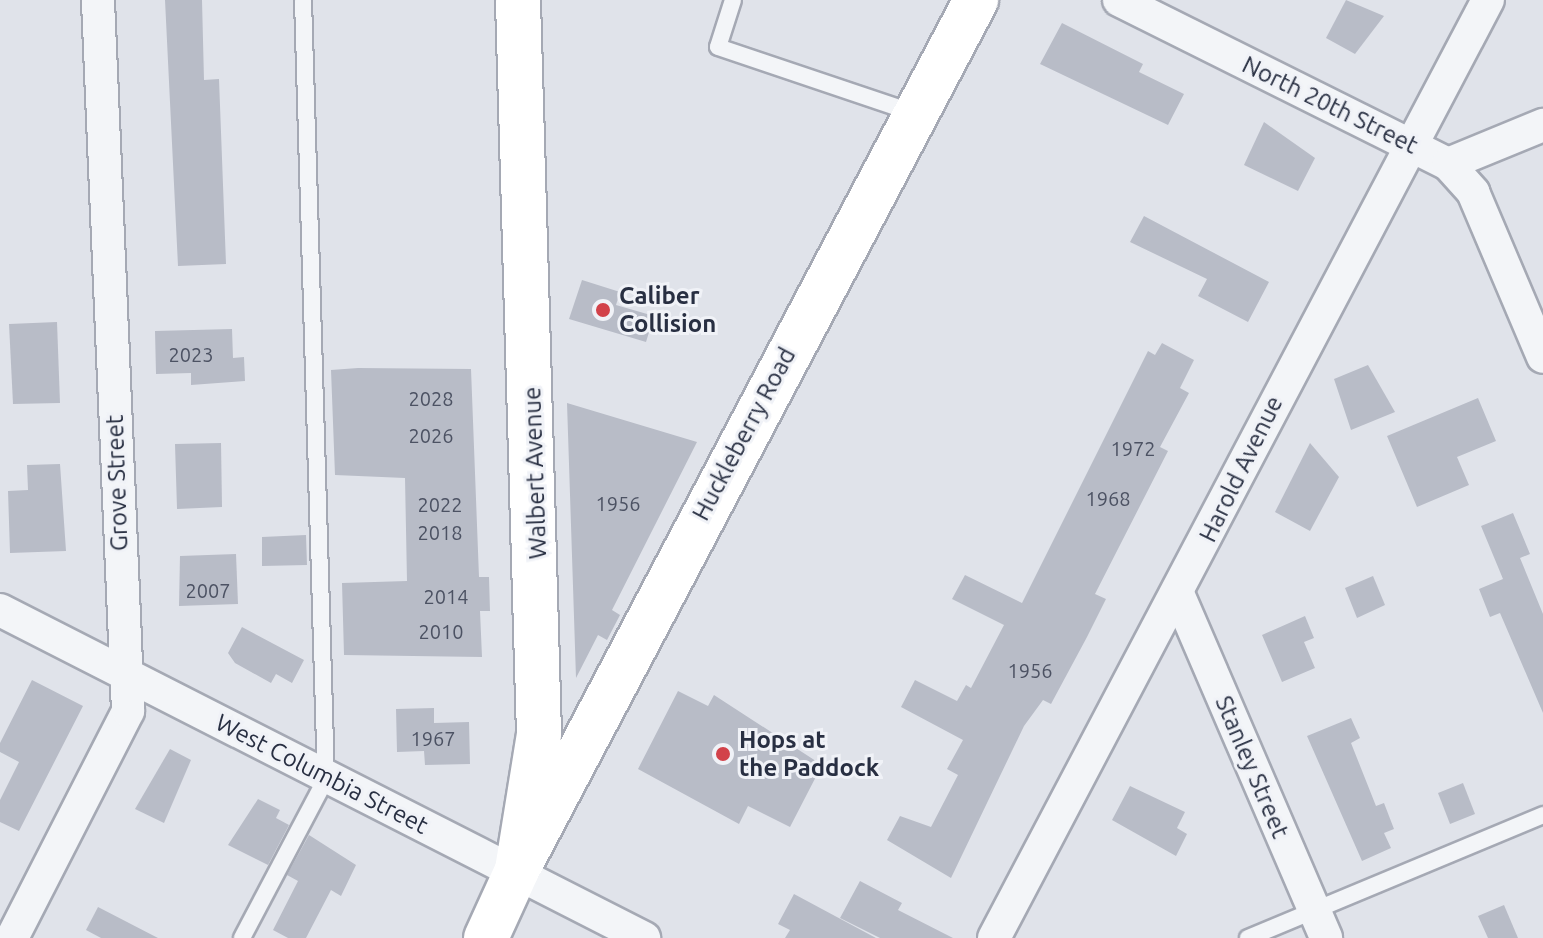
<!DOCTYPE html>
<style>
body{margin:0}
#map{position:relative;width:1543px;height:938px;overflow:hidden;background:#e0e3ea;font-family:Ubuntu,sans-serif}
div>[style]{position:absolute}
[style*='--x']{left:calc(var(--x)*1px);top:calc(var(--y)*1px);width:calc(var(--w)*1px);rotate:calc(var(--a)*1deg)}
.building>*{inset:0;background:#b8bcc7}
.roads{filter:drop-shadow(2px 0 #a5a9b4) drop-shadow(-2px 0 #a5a9b4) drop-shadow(0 2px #a5a9b4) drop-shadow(0 -2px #a5a9b4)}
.lane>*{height:16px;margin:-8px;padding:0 8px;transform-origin:8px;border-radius:8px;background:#f3f5f8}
.street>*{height:32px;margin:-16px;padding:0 16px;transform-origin:16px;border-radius:16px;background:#f3f5f8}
.secondary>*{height:44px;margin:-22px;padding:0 22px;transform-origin:22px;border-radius:22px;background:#fff}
.dots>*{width:22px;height:22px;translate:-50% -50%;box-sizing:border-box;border:4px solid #f0f2f7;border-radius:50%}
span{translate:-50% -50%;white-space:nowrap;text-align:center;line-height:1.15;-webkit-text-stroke:6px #f0f2f7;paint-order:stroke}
.number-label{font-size:20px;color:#4c5263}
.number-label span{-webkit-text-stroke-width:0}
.street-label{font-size:24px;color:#282f42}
.poi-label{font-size:24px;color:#282f42;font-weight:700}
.left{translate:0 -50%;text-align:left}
</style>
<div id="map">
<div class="building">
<i style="clip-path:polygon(165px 0,202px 0,204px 80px,219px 79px,226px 264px,178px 266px)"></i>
<i style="clip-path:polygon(1346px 0,1384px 16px,1355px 54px,1326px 38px)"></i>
<i style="clip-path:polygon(1062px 23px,1143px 64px,1139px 72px,1184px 94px,1168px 125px,1040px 64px)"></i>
<i style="clip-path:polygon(1264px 122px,1315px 158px,1298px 191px,1244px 165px)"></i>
<i style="clip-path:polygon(1144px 216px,1269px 282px,1248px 322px,1198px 296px,1207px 279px,1130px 242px)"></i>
<i style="clip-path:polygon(582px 280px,620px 292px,616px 305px,654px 316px,646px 342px,569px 319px)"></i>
<i style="clip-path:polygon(57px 322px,60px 403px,13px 404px,9px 324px)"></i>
<i style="clip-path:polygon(232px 329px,233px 358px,244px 357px,245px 381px,191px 385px,191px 373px,156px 374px,155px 331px)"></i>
<i style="clip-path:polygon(1162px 343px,1194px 360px,1180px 388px,1189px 393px,1160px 447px,1168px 451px,1095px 594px,1106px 599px,1087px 637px,1051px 704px,1043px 700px,1024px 726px,951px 878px,887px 840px,900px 816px,931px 827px,958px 775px,947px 769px,963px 740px,901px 707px,915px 680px,957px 701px,966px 685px,971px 688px,1004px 625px,952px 599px,965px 575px,1022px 603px,1148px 351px,1155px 355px)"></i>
<i style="clip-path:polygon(1368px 365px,1395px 412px,1351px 430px,1334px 379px)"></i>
<i style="clip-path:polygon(358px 368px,471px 369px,479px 577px,489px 577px,490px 611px,480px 611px,482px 657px,344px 655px,342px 583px,407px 581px,405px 478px,335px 475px,331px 370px)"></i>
<i style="clip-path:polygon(1478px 398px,1496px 441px,1457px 457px,1469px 485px,1417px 507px,1387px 436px)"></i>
<i style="clip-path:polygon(567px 403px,697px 442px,612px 610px,620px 615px,607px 640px,598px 635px,576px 678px)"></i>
<i style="clip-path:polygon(221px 443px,222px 507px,177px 509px,175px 444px)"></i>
<i style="clip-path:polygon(1310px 443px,1339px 477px,1310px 531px,1275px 512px)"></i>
<i style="clip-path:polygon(60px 464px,66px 551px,10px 553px,8px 491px,28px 490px,27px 465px)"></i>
<i style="clip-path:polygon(1513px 513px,1530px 554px,1520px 558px,1543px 614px,1543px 713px,1500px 613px,1490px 617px,1479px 589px,1503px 579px,1481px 526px)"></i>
<i style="clip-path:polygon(306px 535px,307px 565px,262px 566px,262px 537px)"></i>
<i style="clip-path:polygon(236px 554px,238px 604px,179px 606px,180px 556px)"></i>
<i style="clip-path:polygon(1373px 576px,1385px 605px,1357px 618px,1345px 588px)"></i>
<i style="clip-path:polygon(1305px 616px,1314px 638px,1304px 642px,1315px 668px,1282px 682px,1262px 635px)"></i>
<i style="clip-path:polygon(242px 627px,304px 660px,292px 683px,276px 674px,271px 683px,235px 663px,228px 653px)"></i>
<i style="clip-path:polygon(32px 680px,83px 706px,19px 831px,0 822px,0 800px,19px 762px,0 752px,0 743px)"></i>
<i style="clip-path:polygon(678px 691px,708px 706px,714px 695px,822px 765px,790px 827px,748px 806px,739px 824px,638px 769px)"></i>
<i style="clip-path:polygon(434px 708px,434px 723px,469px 722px,470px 764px,425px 765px,424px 751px,397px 752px,396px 709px)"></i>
<i style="clip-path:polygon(1351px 718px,1360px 738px,1351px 743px,1376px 806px,1384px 803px,1394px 829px,1384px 833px,1391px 848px,1362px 861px,1307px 736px)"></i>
<i style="clip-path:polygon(170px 749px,191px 760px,164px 823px,135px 809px)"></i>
<i style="clip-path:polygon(1463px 783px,1475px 814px,1450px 824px,1438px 793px)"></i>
<i style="clip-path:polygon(1130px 786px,1185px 812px,1177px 828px,1187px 834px,1176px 856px,1112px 820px)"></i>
<i style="clip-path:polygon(258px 799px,280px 810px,276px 818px,289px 825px,268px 865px,228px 845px)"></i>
<i style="clip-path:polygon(309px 835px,356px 865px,341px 896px,331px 890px,306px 938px,288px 938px,273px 930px,298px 881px,287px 875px)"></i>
<i style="clip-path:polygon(860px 881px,902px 903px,898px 910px,953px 938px,880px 938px,840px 918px)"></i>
<i style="clip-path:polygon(794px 894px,876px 938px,785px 938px,790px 930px,778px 924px)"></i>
<i style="clip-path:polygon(1504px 905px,1518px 938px,1488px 938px,1478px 916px)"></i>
<i style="clip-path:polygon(98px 907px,158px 938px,101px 938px,86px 930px)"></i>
</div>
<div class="roads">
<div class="lane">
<i style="--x:733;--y:0;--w:49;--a:107.7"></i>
<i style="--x:718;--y:47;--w:204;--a:18.6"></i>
<i style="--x:242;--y:938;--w:180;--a:-62.2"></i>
<i style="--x:326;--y:779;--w:779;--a:-91.69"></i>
<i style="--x:1248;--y:938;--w:320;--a:-22.6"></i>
</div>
<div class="street">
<i style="--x:1119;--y:0;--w:368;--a:26.5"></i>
<i style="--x:1448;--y:164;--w:38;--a:48"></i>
<i style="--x:1473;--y:192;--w:179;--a:67"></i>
<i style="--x:1448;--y:164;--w:103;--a:-22.3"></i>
<i style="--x:1179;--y:596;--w:372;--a:66.7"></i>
<i style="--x:0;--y:610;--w:723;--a:26.99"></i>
<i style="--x:12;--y:938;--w:255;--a:-62.9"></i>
<i style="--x:128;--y:711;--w:712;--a:-92.42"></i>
<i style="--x:994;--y:938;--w:1060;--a:-62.23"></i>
</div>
<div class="secondary">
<i style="--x:517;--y:870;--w:984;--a:-62.18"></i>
<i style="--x:486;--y:938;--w:75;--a:-65.5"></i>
<i style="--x:517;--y:870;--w:138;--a:-80.8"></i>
<i style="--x:539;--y:734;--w:734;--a:-91.64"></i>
</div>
</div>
<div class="dots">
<i style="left:603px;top:310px;background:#d2424a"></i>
<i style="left:723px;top:754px;background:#d2424a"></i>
</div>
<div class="number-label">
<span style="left:191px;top:354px">2023</span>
<span style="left:431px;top:398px">2028</span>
<span style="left:431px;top:435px">2026</span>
<span style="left:1133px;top:448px">1972</span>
<span style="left:1108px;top:498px">1968</span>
<span style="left:618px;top:503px">1956</span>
<span style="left:440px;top:504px">2022</span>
<span style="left:440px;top:532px">2018</span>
<span style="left:208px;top:590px">2007</span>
<span style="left:446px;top:596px">2014</span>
<span style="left:441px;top:631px">2010</span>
<span style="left:1030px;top:670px">1956</span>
<span style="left:433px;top:738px">1967</span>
</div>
<div class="street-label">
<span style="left:1330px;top:105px;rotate:26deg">North 20th Street</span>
<span style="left:744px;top:434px;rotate:-62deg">Huckleberry Road</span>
<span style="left:1241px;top:469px;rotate:-64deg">Harold Avenue</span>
<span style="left:535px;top:473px;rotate:-92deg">Walbert Avenue</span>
<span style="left:117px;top:483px;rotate:-92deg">Grove Street</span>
<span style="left:1252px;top:767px;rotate:67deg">Stanley Street</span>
<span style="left:322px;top:774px;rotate:27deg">West Columbia Street</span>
</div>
<div class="poi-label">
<span class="left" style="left:619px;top:310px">Caliber<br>Collision</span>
<span class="left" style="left:739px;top:754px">Hops at<br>the Paddock</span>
</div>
</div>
